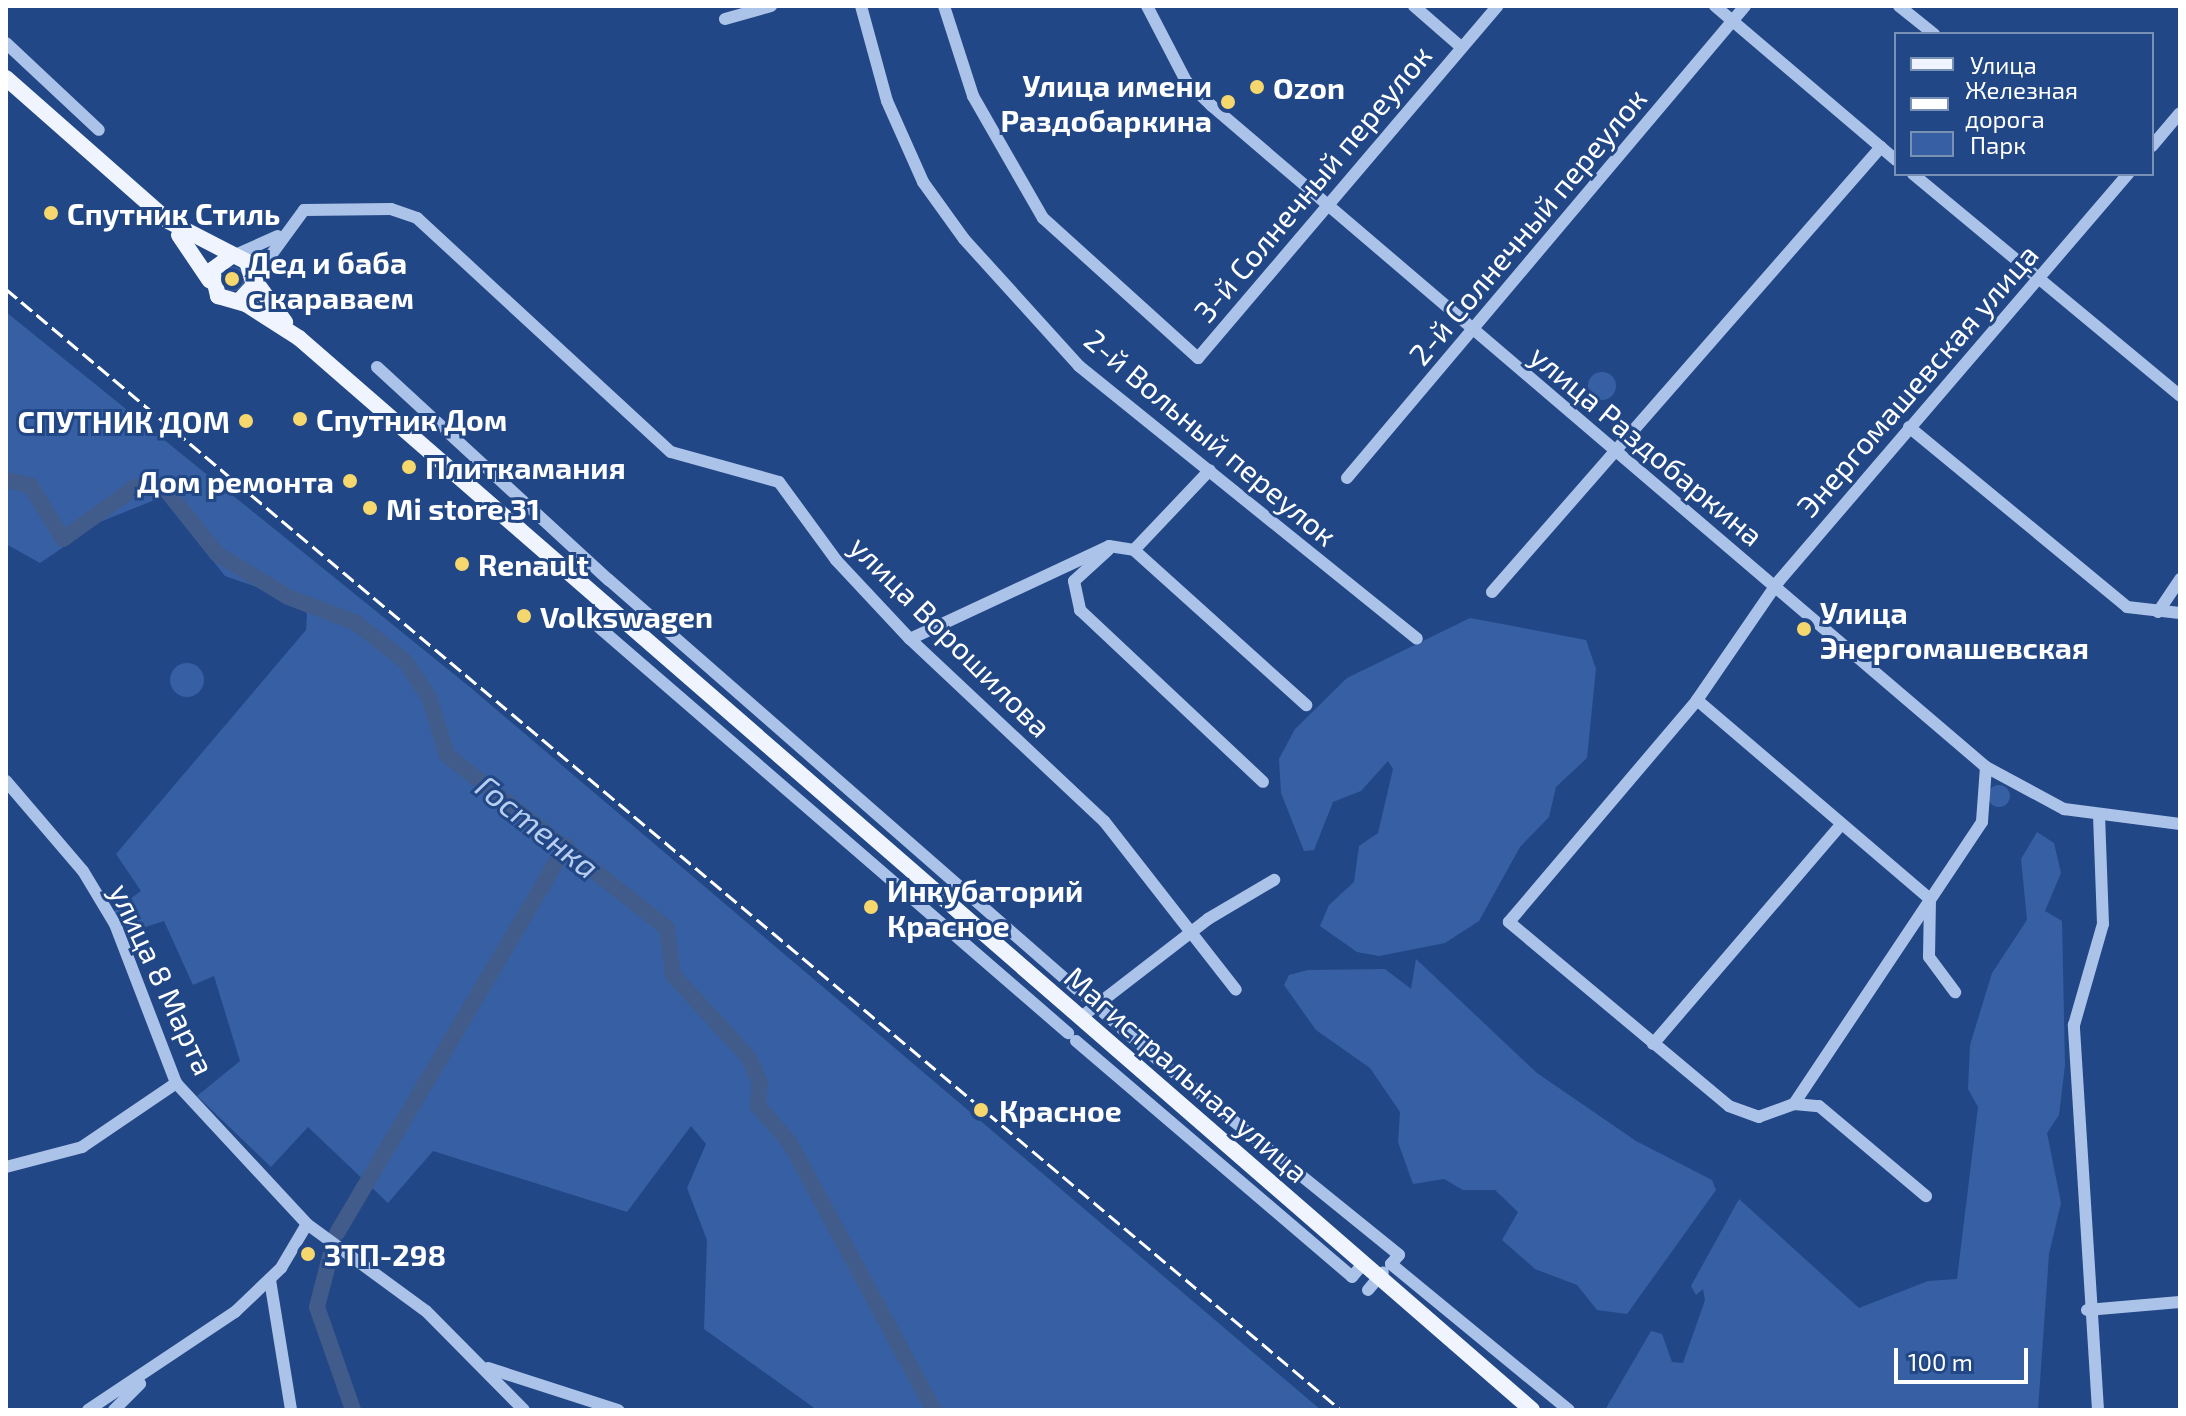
<!DOCTYPE html>
<meta charset="utf-8">
<style>
body{margin:0}
#map{position:relative;width:2186px;height:1416px;overflow:hidden;background:#224786;font-family:"Exo 2",sans-serif}
div>[style]{position:absolute}
[style*='--x']{left:calc(var(--x)*1px);top:calc(var(--y)*1px);width:calc(var(--w)*1px);rotate:calc(var(--a)*1deg)}
.green>*{inset:0;background:#3660a3}
.round{border-radius:50%}
.river>*{height:16px;margin:-8px;padding:0 8px;transform-origin:8px;border-radius:8px;background:#415c8a}
.minor>*{height:12px;margin:-6px;padding:0 6px;transform-origin:6px;border-radius:6px;background:#acc3e9}
.major>*{height:16px;margin:-8px;padding:0 8px;transform-origin:8px;border-radius:8px;background:#eff4fe}
.rail>*{height:3px;margin-top:-1.5px;transform-origin:0;background:repeating-linear-gradient(90deg,#fff 0 14px,transparent 0 20px)}
.dots>*{width:22px;height:22px;translate:-50% -50%;box-sizing:border-box;border:4px solid #224786;border-radius:50%}
span{translate:-50% -50%;white-space:nowrap;text-align:center;line-height:1.15;-webkit-text-stroke:6px #224786;paint-order:stroke}
.poi-label{font-size:30px;color:#fff;font-weight:700}
.right{translate:-100% -50%;text-align:right}
.left{translate:0 -50%;text-align:left}
.street-label{font-size:30px;color:#fff}
.water-label{font-size:32px;color:#b8cef1;font-style:italic}
.frame{position:absolute;inset:0;border:8px solid #fff;pointer-events:none}
.legend{position:absolute;left:1894px;top:32px;width:260px;height:144px;box-sizing:border-box;background:#224786;border:2px solid #7a91b6;margin:0;padding:10px 14px;list-style:none;font-size:24px;color:#fff}
.legend li{display:flex;align-items:center;gap:16px;height:40px}
.legend b{width:40px;border:2px solid #7a91b6}
.scale{position:absolute;left:1894px;top:1348px;width:134px;height:36px;box-sizing:border-box;border:4px solid #fff;border-top:0;padding-left:10px;font-size:24px;line-height:28px;white-space:nowrap;color:#fff;-webkit-text-stroke:6px #224786;paint-order:stroke}
</style>
<div id="map">
<div class="green">
<i class="round" style="left:221px;top:267px;width:24px;height:24px"></i>
<i style="clip-path:polygon(6px 312px,471px 688px,1321px 1410px,817px 1410px,704px 1329px,707px 1240px,687px 1188px,706px 1144px,691px 1126px,627px 1212px,433px 1151px,388px 1203px,308px 1127px,271px 1167px,197px 1096px,240px 1061px,214px 976px,193px 985px,164px 921px,130px 932px,114px 911px,141px 891px,116px 854px,306px 630px,307px 614px,294px 600px,225px 576px,162px 497px,100px 522px,40px 563px,6px 544px)"></i>
<i class="round" style="left:1588px;top:372px;width:28px;height:28px"></i>
<i style="clip-path:polygon(1470px 618px,1586px 640px,1596px 669px,1587px 758px,1556px 787px,1549px 817px,1520px 847px,1479px 921px,1445px 943px,1379px 956px,1357px 952px,1320px 926px,1329px 905px,1354px 882px,1359px 846px,1378px 833px,1393px 769px,1388px 761px,1361px 791px,1333px 802px,1314px 850px,1304px 851px,1281px 793px,1279px 759px,1295px 729px,1347px 678px)"></i>
<i class="round" style="left:170px;top:663px;width:34px;height:34px"></i>
<i class="round" style="left:1988px;top:785px;width:22px;height:22px"></i>
<i style="clip-path:polygon(2037px 832px,2054px 843px,2061px 873px,2045px 911px,2062px 921px,2065px 1065px,2059px 1115px,2047px 1133px,2061px 1203px,2049px 1254px,2038px 1410px,1605px 1410px,1651px 1331px,1662px 1334px,1672px 1362px,1683px 1363px,1705px 1300px,1703px 1289px,1696px 1295px,1691px 1286px,1739px 1199px,1859px 1308px,1928px 1281px,1957px 1279px,1978px 1107px,1968px 1089px,1970px 1045px,1992px 973px,2027px 920px,2021px 859px)"></i>
<i style="clip-path:polygon(1416px 959px,1537px 1073px,1636px 1141px,1712px 1180px,1716px 1190px,1627px 1314px,1597px 1310px,1577px 1285px,1535px 1269px,1502px 1240px,1518px 1212px,1495px 1190px,1463px 1190px,1444px 1179px,1413px 1184px,1398px 1142px,1400px 1112px,1370px 1068px,1316px 1030px,1284px 985px,1289px 975px,1308px 970px,1385px 969px,1411px 989px)"></i>
</div>
<div class="river">
<i style="--x:6;--y:480;--w:25;--a:12"></i>
<i style="--x:30;--y:485;--w:63;--a:58.6"></i>
<i style="--x:63;--y:539;--w:89;--a:-35.8"></i>
<i style="--x:135;--y:487;--w:28;--a:-2"></i>
<i style="--x:163;--y:486;--w:87;--a:51.5"></i>
<i style="--x:217;--y:554;--w:83;--a:31.2"></i>
<i style="--x:288;--y:597;--w:72;--a:20.5"></i>
<i style="--x:355;--y:622;--w:63;--a:38"></i>
<i style="--x:405;--y:661;--w:43;--a:56.3"></i>
<i style="--x:429;--y:697;--w:61;--a:72.8"></i>
<i style="--x:447;--y:755;--w:280;--a:38.2"></i>
<i style="--x:667;--y:928;--w:47;--a:82.7"></i>
<i style="--x:673;--y:975;--w:113;--a:47.5"></i>
<i style="--x:749;--y:1058;--w:27;--a:66"></i>
<i style="--x:760;--y:1083;--w:23;--a:95"></i>
<i style="--x:758;--y:1106;--w:49;--a:49.1"></i>
<i style="--x:790;--y:1143;--w:303;--a:61.7"></i>
<i style="--x:337;--y:1233;--w:450;--a:-59.4"></i>
<i style="--x:332;--y:1249;--w:60;--a:104.5"></i>
<i style="--x:317;--y:1307;--w:109;--a:70.7"></i>
</div>
<div class="minor">
<i style="--x:861;--y:6;--w:98;--a:74.7"></i>
<i style="--x:887;--y:101;--w:89;--a:66"></i>
<i style="--x:923;--y:182;--w:70;--a:54.3"></i>
<i style="--x:964;--y:239;--w:171;--a:47.8"></i>
<i style="--x:1079;--y:366;--w:434;--a:38.9"></i>
<i style="--x:944;--y:6;--w:95;--a:72.1"></i>
<i style="--x:973;--y:96;--w:141;--a:60.2"></i>
<i style="--x:1043;--y:218;--w:209;--a:42.1"></i>
<i style="--x:1198;--y:358;--w:462;--a:-49.6"></i>
<i style="--x:1147;--y:6;--w:85;--a:62.5"></i>
<i style="--x:1186;--y:81;--w:36;--a:44"></i>
<i style="--x:1212;--y:106;--w:1018;--a:40.5"></i>
<i style="--x:1986;--y:767;--w:89;--a:28.3"></i>
<i style="--x:2064;--y:809;--w:117;--a:7.4"></i>
<i style="--x:1414;--y:6;--w:62;--a:41.1"></i>
<i style="--x:1715;--y:6;--w:238;--a:40.4"></i>
<i style="--x:1899;--y:6;--w:45;--a:38.7"></i>
<i style="--x:725;--y:19;--w:48;--a:-15.8"></i>
<i style="--x:6;--y:43;--w:127;--a:43.1"></i>
<i style="--x:2152;--y:146;--w:43;--a:-49.7"></i>
<i style="--x:1913;--y:174;--w:347;--a:39.7"></i>
<i style="--x:233;--y:256;--w:49;--a:-24"></i>
<i style="--x:255;--y:277;--w:83;--a:-53.8"></i>
<i style="--x:304;--y:210;--w:87;--a:-0.7"></i>
<i style="--x:391;--y:209;--w:28;--a:19"></i>
<i style="--x:417;--y:218;--w:345;--a:42.7"></i>
<i style="--x:671;--y:452;--w:112;--a:15.5"></i>
<i style="--x:779;--y:482;--w:97;--a:53.8"></i>
<i style="--x:836;--y:560;--w:108;--a:46.9"></i>
<i style="--x:910;--y:639;--w:266;--a:43.2"></i>
<i style="--x:1104;--y:821;--w:214;--a:52"></i>
<i style="--x:377;--y:367;--w:315;--a:42.6"></i>
<i style="--x:609;--y:580;--w:720;--a:41.17"></i>
<i style="--x:1151;--y:1054;--w:319;--a:39"></i>
<i style="--x:1399;--y:1255;--w:12;--a:132"></i>
<i style="--x:1391;--y:1264;--w:230;--a:39.4"></i>
<i style="--x:1909;--y:427;--w:283;--a:39.5"></i>
<i style="--x:2127;--y:607;--w:53;--a:6.5"></i>
<i style="--x:1347;--y:478;--w:617;--a:-49.86"></i>
<i style="--x:1108;--y:550;--w:46;--a:137.6"></i>
<i style="--x:1074;--y:581;--w:30;--a:78"></i>
<i style="--x:1080;--y:610;--w:251;--a:43.2"></i>
<i style="--x:1134;--y:550;--w:232;--a:42"></i>
<i style="--x:1492;--y:592;--w:591;--a:-48.84"></i>
<i style="--x:607;--y:611;--w:18;--a:137"></i>
<i style="--x:594;--y:623;--w:627;--a:40.86"></i>
<i style="--x:2158;--y:612;--w:40;--a:-56"></i>
<i style="--x:910;--y:639;--w:220;--a:-25"></i>
<i style="--x:1109;--y:546;--w:25;--a:9"></i>
<i style="--x:1134;--y:550;--w:110;--a:-46.5"></i>
<i style="--x:1697;--y:700;--w:306;--a:40.5"></i>
<i style="--x:1930;--y:899;--w:58;--a:91"></i>
<i style="--x:1929;--y:957;--w:44;--a:53.4"></i>
<i style="--x:1986;--y:767;--w:55;--a:94.2"></i>
<i style="--x:1982;--y:822;--w:339;--a:123.7"></i>
<i style="--x:1794;--y:1104;--w:37;--a:160"></i>
<i style="--x:1759;--y:1117;--w:32;--a:-160"></i>
<i style="--x:1729;--y:1106;--w:287;--a:-140.1"></i>
<i style="--x:1509;--y:922;--w:291;--a:-49.7"></i>
<i style="--x:1697;--y:700;--w:143;--a:-55.5"></i>
<i style="--x:1778;--y:582;--w:538;--a:-49.38"></i>
<i style="--x:6;--y:781;--w:118;--a:49.5"></i>
<i style="--x:83;--y:871;--w:62;--a:58.9"></i>
<i style="--x:115;--y:924;--w:170;--a:69"></i>
<i style="--x:176;--y:1083;--w:192;--a:47.1"></i>
<i style="--x:307;--y:1224;--w:147;--a:36.2"></i>
<i style="--x:426;--y:1311;--w:139;--a:45.3"></i>
<i style="--x:1080;--y:1018;--w:162;--a:-37.7"></i>
<i style="--x:1208;--y:919;--w:77;--a:-30.6"></i>
<i style="--x:1076;--y:1041;--w:363;--a:40.5"></i>
<i style="--x:1352;--y:1277;--w:17;--a:-50"></i>
<i style="--x:1653;--y:1044;--w:287;--a:-49.4"></i>
<i style="--x:1794;--y:1104;--w:25;--a:5"></i>
<i style="--x:1819;--y:1106;--w:140;--a:40.1"></i>
<i style="--x:6;--y:1167;--w:79;--a:-14.7"></i>
<i style="--x:82;--y:1147;--w:114;--a:-34.2"></i>
<i style="--x:270;--y:1280;--w:132;--a:80.8"></i>
<i style="--x:1368;--y:1290;--w:23;--a:-50"></i>
<i style="--x:2087;--y:1310;--w:93;--a:-4.9"></i>
<i style="--x:488;--y:1368;--w:137;--a:17.9"></i>
<i style="--x:88;--y:1410;--w:177;--a:-33.7"></i>
<i style="--x:235;--y:1312;--w:64;--a:-43.7"></i>
<i style="--x:281;--y:1268;--w:51;--a:-59.4"></i>
<i style="--x:114;--y:1410;--w:37;--a:-45"></i>
<i style="--x:2098;--y:1410;--w:386;--a:-93.6"></i>
<i style="--x:2074;--y:1025;--w:105;--a:-74"></i>
<i style="--x:2103;--y:924;--w:107;--a:-92.1"></i>
</div>
<div class="major">
<i style="--x:6;--y:78;--w:216;--a:41.4"></i>
<i style="--x:168;--y:221;--w:89;--a:27.4"></i>
<i style="--x:247;--y:262;--w:24;--a:73"></i>
<i style="--x:254;--y:285;--w:22;--a:133"></i>
<i style="--x:179;--y:235;--w:55;--a:56"></i>
<i style="--x:230;--y:257;--w:22;--a:144"></i>
<i style="--x:212;--y:270;--w:27;--a:77"></i>
<i style="--x:218;--y:296;--w:29;--a:16"></i>
<i style="--x:246;--y:304;--w:63;--a:32.7"></i>
<i style="--x:299;--y:338;--w:1634;--a:41"></i>
<i style="--x:255;--y:281;--w:51;--a:53.8"></i>
</div>
<div class="rail">
<i style="--x:6;--y:289;--w:1743;--a:40.02"></i>
</div>
<div class="dots">
<i style="left:1257px;top:87px;background:#f5d76e"></i>
<i style="left:1228px;top:102px;background:#f5d76e"></i>
<i style="left:51px;top:213px;background:#f5d76e"></i>
<i style="left:232px;top:279px;background:#f5d76e"></i>
<i style="left:300px;top:419px;background:#f5d76e"></i>
<i style="left:246px;top:421px;background:#f5d76e"></i>
<i style="left:409px;top:467px;background:#f5d76e"></i>
<i style="left:350px;top:481px;background:#f5d76e"></i>
<i style="left:370px;top:508px;background:#f5d76e"></i>
<i style="left:462px;top:564px;background:#f5d76e"></i>
<i style="left:524px;top:616px;background:#f5d76e"></i>
<i style="left:1804px;top:629px;background:#f5d76e"></i>
<i style="left:871px;top:907px;background:#f5d76e"></i>
<i style="left:981px;top:1110px;background:#f5d76e"></i>
<i style="left:308px;top:1254px;background:#f5d76e"></i>
</div>
<div class="poi-label">
<span class="right" style="left:1212px;top:102px">Улица имени<br>Раздобаркина</span>
<span class="left" style="left:1273px;top:87px">Ozon</span>
<span class="left" style="left:67px;top:213px">Спутник Стиль</span>
<span class="left" style="left:248px;top:279px">Дед и баба<br>с караваем</span>
<span class="left" style="left:316px;top:419px">Спутник Дом</span>
<span class="right" style="left:230px;top:421px">СПУТНИК ДОМ</span>
<span class="left" style="left:425px;top:467px">Плиткамания</span>
<span class="right" style="left:334px;top:481px">Дом ремонта</span>
<span class="left" style="left:386px;top:508px">Mi store 31</span>
<span class="left" style="left:478px;top:564px">Renault</span>
<span class="left" style="left:1820px;top:629px">Улица<br>Энергомашевская</span>
<span class="left" style="left:540px;top:616px">Volkswagen</span>
<span class="left" style="left:887px;top:907px">Инкубаторий<br>Красное</span>
<span class="left" style="left:999px;top:1110px">Красное</span>
<span class="left" style="left:324px;top:1254px">ЗТП-298</span>
</div>
<div class="street-label">
<span style="left:1312px;top:183px;rotate:-50deg">3-й Солнечный переулок</span>
<span style="left:1527px;top:226px;rotate:-50deg">2-й Солнечный переулок</span>
<span style="left:1917px;top:380px;rotate:-49deg">Энергомашевская улица</span>
<span style="left:1211px;top:437px;rotate:40deg">2-й Вольный переулок</span>
<span style="left:1647px;top:445px;rotate:40deg">улица Раздобаркина</span>
<span style="left:951px;top:636px;rotate:45deg">улица Ворошилова</span>
<span style="left:163px;top:979px;rotate:65deg">улица 8 Марта</span>
<span style="left:1187px;top:1074px;rotate:41deg">Магистральная улица</span>
</div>
<div class="water-label">
<span style="left:538px;top:826px;rotate:38deg">Гостенка</span>
</div>
<div class="frame"></div>
<ul class="legend">
<li><b style="height:10px;background:#eff4fe"></b>Улица</li>
<li><b style="height:10px;background:#fff"></b>Железная дорога</li>
<li><b style="height:22px;background:#3660a3"></b>Парк</li>
</ul>
<div class="scale">100 m</div>
</div>
